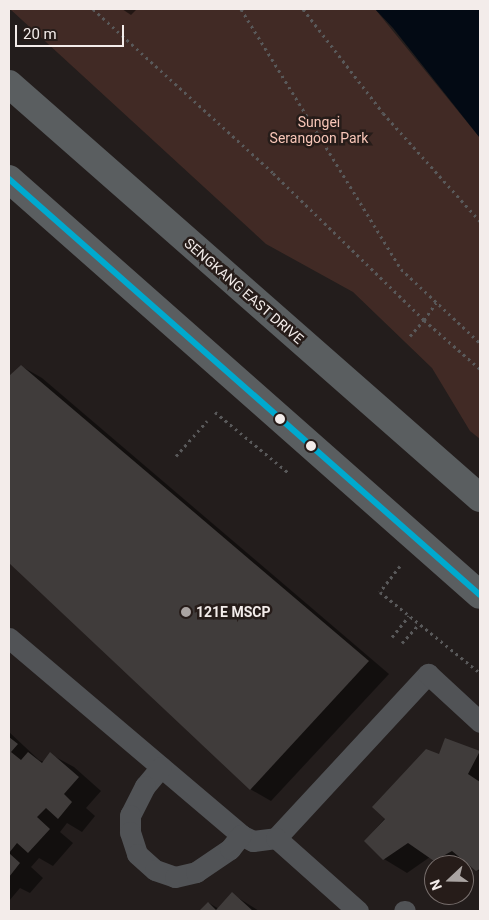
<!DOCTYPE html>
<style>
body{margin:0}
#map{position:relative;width:489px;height:920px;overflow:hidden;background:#231d1c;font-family:Roboto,sans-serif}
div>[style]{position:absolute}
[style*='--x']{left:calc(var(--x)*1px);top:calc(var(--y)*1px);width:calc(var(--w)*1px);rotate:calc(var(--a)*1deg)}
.green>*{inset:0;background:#412a25}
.water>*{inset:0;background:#030a14}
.shadow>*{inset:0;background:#0007}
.building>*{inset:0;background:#403c3b}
.path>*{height:3px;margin-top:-1.5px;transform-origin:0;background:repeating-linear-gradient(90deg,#59595a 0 2.5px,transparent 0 6.5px)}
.lane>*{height:21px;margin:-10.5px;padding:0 10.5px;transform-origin:10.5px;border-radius:10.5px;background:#515356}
.primary>*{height:28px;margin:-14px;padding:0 14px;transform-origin:14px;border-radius:14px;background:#5a5e60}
.bus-1>*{height:6px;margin:-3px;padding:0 3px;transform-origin:3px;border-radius:3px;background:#00a9ce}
.dots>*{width:14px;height:14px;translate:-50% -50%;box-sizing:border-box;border:2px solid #261c19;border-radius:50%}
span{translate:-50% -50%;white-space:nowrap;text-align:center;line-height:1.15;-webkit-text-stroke:5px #261c19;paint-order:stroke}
.park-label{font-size:14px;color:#f8c6b8}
.street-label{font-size:14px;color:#f3ecea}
.poi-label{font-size:14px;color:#f3ecea;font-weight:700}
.left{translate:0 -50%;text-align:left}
.frame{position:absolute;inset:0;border:10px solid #f3ecea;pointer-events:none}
.north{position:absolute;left:424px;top:855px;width:50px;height:50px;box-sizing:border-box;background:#261c19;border:1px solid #786f6d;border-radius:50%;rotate:249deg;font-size:14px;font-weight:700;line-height:20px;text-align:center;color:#f3ecea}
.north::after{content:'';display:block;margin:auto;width:18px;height:22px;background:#aaa4a2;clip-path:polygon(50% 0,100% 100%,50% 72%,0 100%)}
.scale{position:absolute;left:15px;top:25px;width:109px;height:22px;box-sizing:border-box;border:2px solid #f3ecea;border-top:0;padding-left:6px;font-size:15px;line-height:18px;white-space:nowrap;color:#f3ecea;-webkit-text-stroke:4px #261c19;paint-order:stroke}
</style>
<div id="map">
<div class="green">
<i style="clip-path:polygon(10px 9px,375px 9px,480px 138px,480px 439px,470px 431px,432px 368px,353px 292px,266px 244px)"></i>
</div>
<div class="water">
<i style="clip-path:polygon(375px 9px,480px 9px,480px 138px,393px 28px)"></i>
</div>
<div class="shadow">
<i style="clip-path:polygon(122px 9px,137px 9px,131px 15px)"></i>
<i style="clip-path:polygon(21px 366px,42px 378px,389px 674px,271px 801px,250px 789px,9px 562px,9px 378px)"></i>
<i style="clip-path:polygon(9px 732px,39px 760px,44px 762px,50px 754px,74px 767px,101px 791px,86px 808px,95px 816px,82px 832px,67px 823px,60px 832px,73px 843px,53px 866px,39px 858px,31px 867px,43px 878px,30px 893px,20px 888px,9px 901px)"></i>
<i style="clip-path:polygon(445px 740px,480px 753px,480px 872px,472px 866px,464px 871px,464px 865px,443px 865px,430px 857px,407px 873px,384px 859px,365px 841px,440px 755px)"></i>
<i style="clip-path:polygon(232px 894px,259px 911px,201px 911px,209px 903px,219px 909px)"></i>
</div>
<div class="building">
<i style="clip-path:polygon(21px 365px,369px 661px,250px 790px,9px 563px,9px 376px)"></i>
<i style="clip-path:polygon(9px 737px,18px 744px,11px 752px,21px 760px,28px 752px,42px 763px,50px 752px,79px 777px,64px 794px,72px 802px,58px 819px,46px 808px,37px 817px,50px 829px,28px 853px,17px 843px,9px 853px)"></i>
<i style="clip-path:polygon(445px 738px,480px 751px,468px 774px,480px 782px,480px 869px,476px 871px,452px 851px,434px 861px,408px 843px,383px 860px,364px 841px,385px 819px,372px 807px,426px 749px,439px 754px)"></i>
<i style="clip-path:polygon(9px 853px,20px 863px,9px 877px)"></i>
<i style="clip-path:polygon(232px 892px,253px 911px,199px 911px,208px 902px,216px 910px)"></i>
</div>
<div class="path">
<i style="--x:93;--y:9;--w:244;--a:42.3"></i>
<i style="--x:273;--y:173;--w:211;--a:44.2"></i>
<i style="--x:424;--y:320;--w:21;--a:-55"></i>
<i style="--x:241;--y:9;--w:305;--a:58.4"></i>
<i style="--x:401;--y:269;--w:108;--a:43.1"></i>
<i style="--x:303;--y:9;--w:131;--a:52.4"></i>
<i style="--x:383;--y:113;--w:145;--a:48.1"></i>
<i style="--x:410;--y:336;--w:21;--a:-49"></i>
<i style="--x:424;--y:320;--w:74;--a:41.2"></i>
<i style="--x:215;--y:412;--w:97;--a:39.6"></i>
<i style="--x:176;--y:456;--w:47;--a:-48.5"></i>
<i style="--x:400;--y:566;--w:33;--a:128"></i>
<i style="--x:380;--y:592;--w:129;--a:39"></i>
<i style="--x:392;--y:637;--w:27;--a:-51"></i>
<i style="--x:402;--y:643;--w:25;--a:-48"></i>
</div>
<div class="lane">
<i style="--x:9;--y:638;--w:304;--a:40.3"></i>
<i style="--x:241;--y:835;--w:13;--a:27"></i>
<i style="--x:253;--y:841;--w:23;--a:-7"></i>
<i style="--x:276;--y:838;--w:224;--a:-47.2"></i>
<i style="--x:428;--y:674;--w:71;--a:42.7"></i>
<i style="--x:161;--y:767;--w:25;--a:130"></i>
<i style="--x:145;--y:786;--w:33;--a:117"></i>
<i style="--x:130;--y:815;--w:17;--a:90"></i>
<i style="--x:130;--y:832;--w:23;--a:72"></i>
<i style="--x:137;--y:854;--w:24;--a:42"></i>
<i style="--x:155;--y:870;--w:21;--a:19"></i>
<i style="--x:175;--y:877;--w:22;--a:-13"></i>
<i style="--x:196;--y:872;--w:41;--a:-34.1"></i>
<i style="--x:230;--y:849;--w:18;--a:-52"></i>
<i style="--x:276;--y:838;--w:110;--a:41.7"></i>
<i style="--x:404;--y:911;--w:1;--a:0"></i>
</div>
<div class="primary">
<i style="--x:9;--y:84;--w:627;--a:41.31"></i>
<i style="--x:9;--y:179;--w:628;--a:41.45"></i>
</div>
<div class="bus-1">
<i style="--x:9;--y:179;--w:628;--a:41.45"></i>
</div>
<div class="dots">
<i style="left:280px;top:419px;background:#f3ecea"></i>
<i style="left:311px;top:446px;background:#f3ecea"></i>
<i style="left:186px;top:612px;background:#aaa4a2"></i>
</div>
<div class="park-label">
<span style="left:319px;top:130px">Sungei<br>Serangoon Park</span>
</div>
<div class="street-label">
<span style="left:244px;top:291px;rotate:41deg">SENGKANG EAST DRIVE</span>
</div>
<div class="poi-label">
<span class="left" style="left:196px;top:612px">121E MSCP</span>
</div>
<div class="frame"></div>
<div class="north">N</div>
<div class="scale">20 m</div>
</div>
